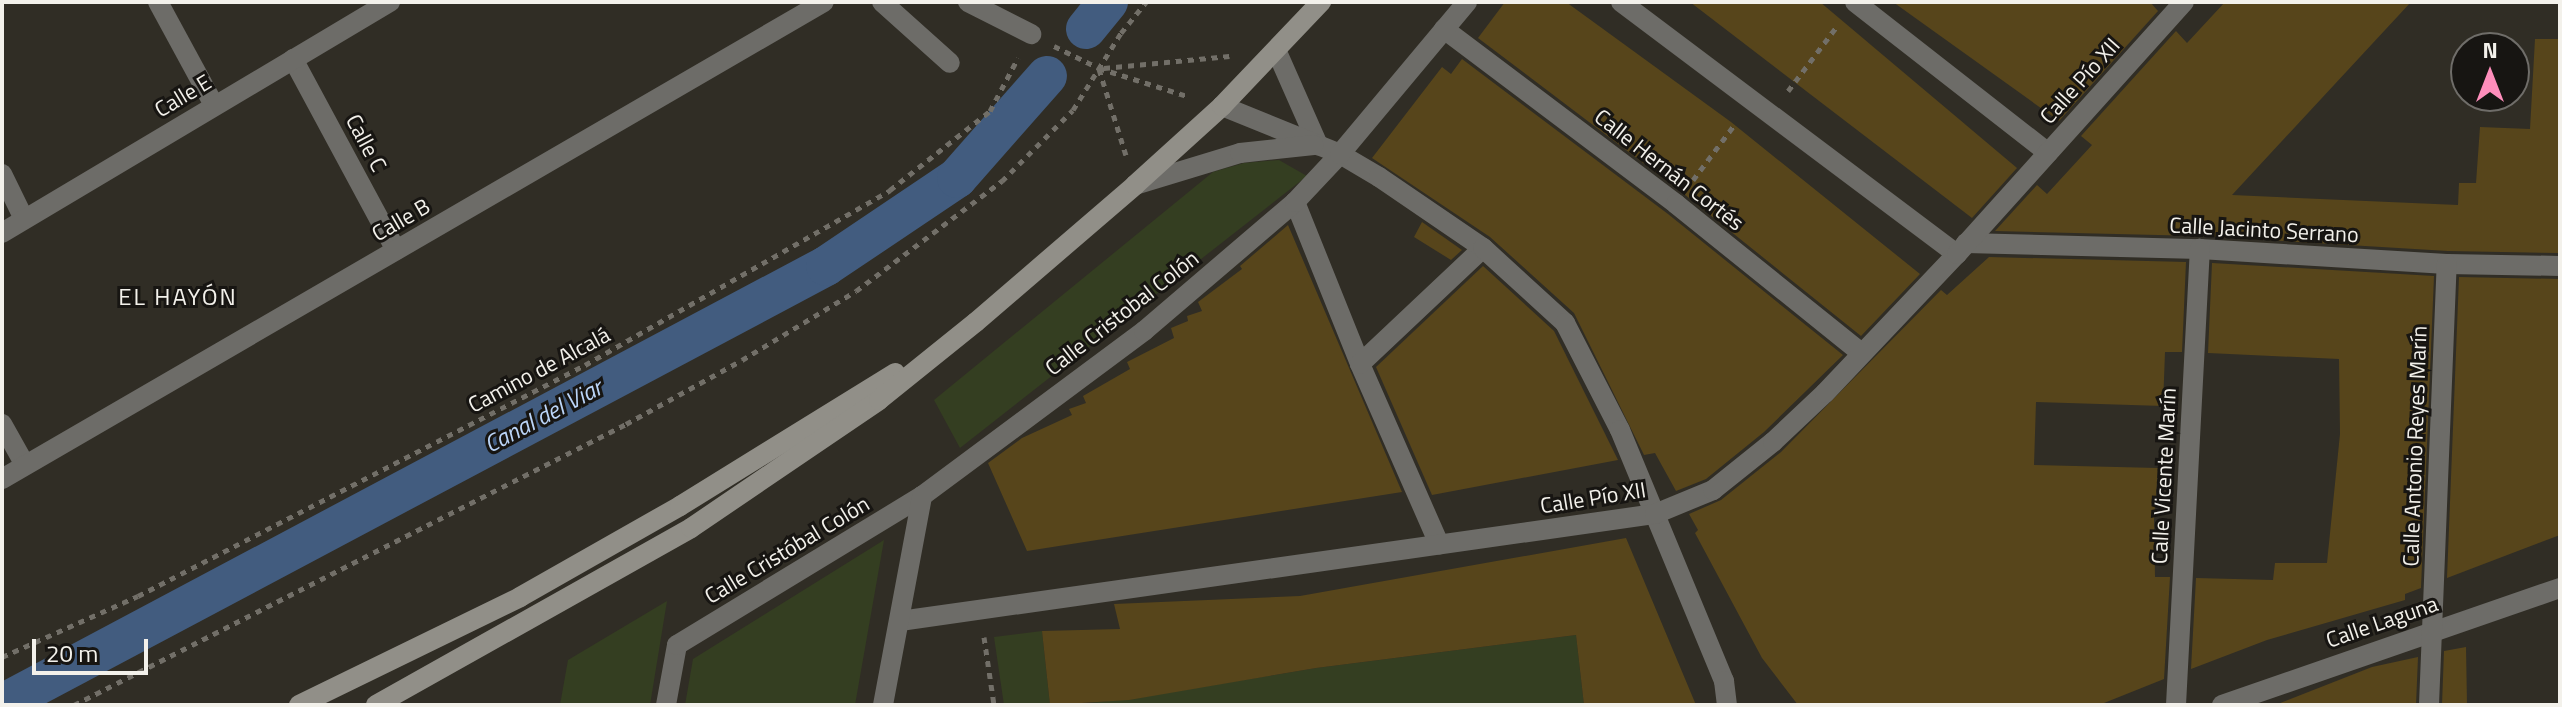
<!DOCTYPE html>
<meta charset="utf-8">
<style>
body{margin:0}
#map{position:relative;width:2562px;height:707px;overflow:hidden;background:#302d25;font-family:"Titillium Web",sans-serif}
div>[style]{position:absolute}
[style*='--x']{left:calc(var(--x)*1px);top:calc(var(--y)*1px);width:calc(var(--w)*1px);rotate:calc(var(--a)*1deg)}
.green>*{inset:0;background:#343e21}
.canal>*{height:40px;margin:-20px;padding:0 20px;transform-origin:20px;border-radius:20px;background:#425c7f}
.building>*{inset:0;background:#57451b}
.path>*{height:5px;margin-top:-2.5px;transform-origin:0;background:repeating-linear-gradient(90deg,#726f68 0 6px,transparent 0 12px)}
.pedestrian>*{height:20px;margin:-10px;padding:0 10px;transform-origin:10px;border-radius:10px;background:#6d6c68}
.minor>*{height:20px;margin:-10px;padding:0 10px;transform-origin:10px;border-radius:10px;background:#6d6c68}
.secondary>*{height:20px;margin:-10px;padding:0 10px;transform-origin:10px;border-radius:10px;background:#918f88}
span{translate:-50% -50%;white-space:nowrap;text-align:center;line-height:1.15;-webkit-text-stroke:6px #171512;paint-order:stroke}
.street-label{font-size:22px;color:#f3f1eb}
.neighbourhood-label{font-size:24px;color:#f3f1eb;letter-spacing:2px}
.water-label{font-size:24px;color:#bbd5f8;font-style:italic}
.frame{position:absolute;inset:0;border:4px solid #f3f1eb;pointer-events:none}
.north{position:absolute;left:2450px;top:32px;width:80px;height:80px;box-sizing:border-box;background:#171512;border:2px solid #6f6d69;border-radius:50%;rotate:0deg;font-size:22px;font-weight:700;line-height:32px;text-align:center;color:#f3f1eb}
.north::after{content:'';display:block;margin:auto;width:28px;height:36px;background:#fe8ebb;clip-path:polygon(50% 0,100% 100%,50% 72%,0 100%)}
.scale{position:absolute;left:32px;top:639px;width:116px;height:36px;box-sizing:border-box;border:4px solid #f3f1eb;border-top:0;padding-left:10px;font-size:24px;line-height:28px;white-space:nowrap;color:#f3f1eb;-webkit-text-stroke:6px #171512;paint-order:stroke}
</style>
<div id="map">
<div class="green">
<i style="clip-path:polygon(1279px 160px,1307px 176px,960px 448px,934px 400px,1213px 172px,1244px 163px)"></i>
<i style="clip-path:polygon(884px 540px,855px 705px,685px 705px,693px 659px)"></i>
<i style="clip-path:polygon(667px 601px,650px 705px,560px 705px,568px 660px)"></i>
<i style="clip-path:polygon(1042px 631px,1050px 705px,1004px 705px,994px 637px)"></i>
<i style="clip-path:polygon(1576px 635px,1584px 705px,1068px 705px,1129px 699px,1316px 668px)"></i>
</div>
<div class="canal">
<i style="--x:1086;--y:29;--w:35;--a:-51"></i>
<i style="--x:2;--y:704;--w:933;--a:-27.99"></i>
<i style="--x:826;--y:266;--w:158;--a:-33.9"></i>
<i style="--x:957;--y:178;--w:136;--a:-48.6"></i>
</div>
<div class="building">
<i style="clip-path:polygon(1505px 2px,1566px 2px,1731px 122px,1920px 274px,1861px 336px,1684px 194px,1478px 38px)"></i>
<i style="clip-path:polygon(1690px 2px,1820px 2px,2017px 168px,1972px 218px)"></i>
<i style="clip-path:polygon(1893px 2px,2150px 2px,2158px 11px,2059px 121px)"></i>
<i style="clip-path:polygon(2225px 2px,2411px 2px,2232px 195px,2458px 205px,2459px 183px,2476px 183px,2480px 127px,2530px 129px,2535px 39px,2560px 39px,2560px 253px,2448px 251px,2200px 236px,1995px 231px,2037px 185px,2047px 194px,2092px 145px,2081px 136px,2176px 31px,2187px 43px)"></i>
<i style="clip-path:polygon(1462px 59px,1668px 214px,1843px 355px,1764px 432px,1706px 479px,1676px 491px,1655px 453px,1644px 455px,1574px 313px,1490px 237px,1372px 158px,1442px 67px,1451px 74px)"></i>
<i style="clip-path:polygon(1422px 222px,1462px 250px,1451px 260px,1414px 237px)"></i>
<i style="clip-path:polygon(1288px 225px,1402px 492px,1027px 551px,988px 463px,1022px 438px,1072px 415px,1069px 409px,1086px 403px,1083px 396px,1130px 369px,1127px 362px,1174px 338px,1171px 328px,1188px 321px,1187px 316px,1202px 311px,1198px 302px,1242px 269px,1240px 266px)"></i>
<i style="clip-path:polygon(1989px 257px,2186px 262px,2182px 352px,2165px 352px,2163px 406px,2036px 402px,2034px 465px,2158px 468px,2154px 520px,2155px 577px,2170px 577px,2164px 679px,2099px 705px,1798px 705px,1762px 658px,1695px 533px,1698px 530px,1689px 514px,1721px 500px,1781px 452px,1941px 290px,1947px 295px)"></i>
<i style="clip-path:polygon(2212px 263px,2434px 276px,2421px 588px,2405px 594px,2405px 600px,2267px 640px,2191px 669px,2196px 578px,2273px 580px,2275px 563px,2327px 563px,2340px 434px,2339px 359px,2208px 353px)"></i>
<i style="clip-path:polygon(1483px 266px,1554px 331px,1618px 460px,1432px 495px,1376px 367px)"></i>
<i style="clip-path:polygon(2459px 277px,2560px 279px,2560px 535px,2447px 578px)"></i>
<i style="clip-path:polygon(1626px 538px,1696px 705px,1584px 705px,1576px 635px,1316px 668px,1129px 700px,1050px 705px,1042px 631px,1120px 629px,1114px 604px,1300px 596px)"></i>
<i style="clip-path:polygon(2466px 647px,2467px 705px,2442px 705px,2444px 651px)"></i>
<i style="clip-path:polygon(2418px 657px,2416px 705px,2275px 705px,2372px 667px)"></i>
</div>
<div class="path">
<i style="--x:1054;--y:46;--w:50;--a:26.1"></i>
<i style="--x:1099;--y:68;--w:92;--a:17.7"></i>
<i style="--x:1104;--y:68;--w:126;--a:-5.5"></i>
<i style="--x:1099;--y:69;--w:90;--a:72.6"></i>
<i style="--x:1788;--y:91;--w:83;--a:-52.9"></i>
<i style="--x:1693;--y:180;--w:70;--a:-53.1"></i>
<i style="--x:984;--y:637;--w:69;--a:81.6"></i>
<i style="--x:2;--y:657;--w:149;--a:-24.2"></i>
<i style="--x:138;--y:596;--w:503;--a:-27.33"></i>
<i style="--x:585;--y:365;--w:352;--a:-29.8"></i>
<i style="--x:890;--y:190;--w:127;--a:-38.3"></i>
<i style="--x:990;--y:111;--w:60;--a:-62.2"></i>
<i style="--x:74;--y:705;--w:619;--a:-26.98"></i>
<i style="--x:626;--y:424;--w:132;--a:-28.9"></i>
<i style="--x:742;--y:360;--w:133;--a:-31.2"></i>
<i style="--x:856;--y:291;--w:183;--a:-37"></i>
<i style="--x:1002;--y:181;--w:100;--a:-45"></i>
<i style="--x:1073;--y:110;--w:91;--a:-58.1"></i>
<i style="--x:1121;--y:33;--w:40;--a:-51"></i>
</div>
<div class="pedestrian">
<i style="--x:1621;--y:2;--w:420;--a:36.9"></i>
<i style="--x:1295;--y:202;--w:175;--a:68.1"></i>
<i style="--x:1360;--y:364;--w:197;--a:66.3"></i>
<i style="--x:1360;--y:364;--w:169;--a:-43.3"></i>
</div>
<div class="minor">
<i style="--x:158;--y:2;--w:117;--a:61.5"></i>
<i style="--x:882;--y:2;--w:91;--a:41.9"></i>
<i style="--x:968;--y:2;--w:71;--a:26.9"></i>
<i style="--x:1855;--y:2;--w:245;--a:38"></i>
<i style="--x:1444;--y:29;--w:291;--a:37"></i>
<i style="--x:1676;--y:204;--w:236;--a:38.8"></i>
<i style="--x:1277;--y:52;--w:102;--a:66.2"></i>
<i style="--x:293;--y:59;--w:217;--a:61.7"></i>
<i style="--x:1222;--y:106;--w:127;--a:22.1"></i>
<i style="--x:1340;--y:154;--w:45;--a:30.5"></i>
<i style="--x:1379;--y:177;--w:126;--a:34.3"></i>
<i style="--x:1483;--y:248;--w:111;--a:42.4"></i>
<i style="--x:1565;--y:323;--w:120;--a:62.8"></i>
<i style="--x:1620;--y:430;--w:272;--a:67.5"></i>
<i style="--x:1724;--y:681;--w:24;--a:83"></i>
<i style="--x:2;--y:174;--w:50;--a:63.9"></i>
<i style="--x:1135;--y:185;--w:110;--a:-16.9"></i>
<i style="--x:1240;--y:153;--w:74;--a:-6.2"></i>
<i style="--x:2;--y:233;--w:452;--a:-30.8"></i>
<i style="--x:1966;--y:243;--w:234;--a:1.5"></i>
<i style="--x:2200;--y:249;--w:247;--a:3.5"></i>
<i style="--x:2447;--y:264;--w:113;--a:1"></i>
<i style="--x:2;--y:424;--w:47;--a:60.7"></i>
<i style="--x:2;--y:479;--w:950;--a:-30.13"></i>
<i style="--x:900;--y:621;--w:763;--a:-8.07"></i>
<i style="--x:1655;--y:514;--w:63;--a:-22.5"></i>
<i style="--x:1713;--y:490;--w:77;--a:-38.7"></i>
<i style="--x:1773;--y:442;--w:71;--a:-43.3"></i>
<i style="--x:1825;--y:393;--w:192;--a:-46.5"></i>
<i style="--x:1957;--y:254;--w:339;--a:-48"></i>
<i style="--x:666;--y:705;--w:61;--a:-79.6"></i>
<i style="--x:677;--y:645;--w:287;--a:-31.3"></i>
<i style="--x:922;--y:496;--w:277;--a:-36.6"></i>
<i style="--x:1144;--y:331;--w:199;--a:-40.5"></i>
<i style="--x:1295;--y:202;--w:66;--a:-46.8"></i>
<i style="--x:1340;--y:154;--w:198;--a:-50.1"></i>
<i style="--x:883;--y:705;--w:213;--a:-79.4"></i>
<i style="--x:2176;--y:705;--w:457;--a:-87"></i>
<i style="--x:2222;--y:705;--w:358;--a:-19.1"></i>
<i style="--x:2429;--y:705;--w:441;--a:-87.7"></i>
</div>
<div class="secondary">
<i style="--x:299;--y:705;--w:246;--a:-26"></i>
<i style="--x:520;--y:597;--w:184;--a:-29.6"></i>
<i style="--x:680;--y:506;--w:253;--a:-31.7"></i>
<i style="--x:376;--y:705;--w:361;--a:-29.3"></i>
<i style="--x:691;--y:528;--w:227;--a:-34.2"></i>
<i style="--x:879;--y:400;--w:124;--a:-38.8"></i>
<i style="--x:976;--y:322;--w:210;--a:-40.7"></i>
<i style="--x:1135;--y:185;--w:118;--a:-42.2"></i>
<i style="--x:1222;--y:106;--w:144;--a:-46.4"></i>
</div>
<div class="street-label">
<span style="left:2080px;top:81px;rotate:-48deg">Calle Pío XII</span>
<span style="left:183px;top:96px;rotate:-31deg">Calle E</span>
<span style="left:366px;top:143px;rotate:62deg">Calle C</span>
<span style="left:1669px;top:170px;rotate:38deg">Calle Hernán Cortés</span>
<span style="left:401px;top:220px;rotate:-30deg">Calle B</span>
<span style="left:2264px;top:230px;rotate:3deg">Calle Jacinto Serrano</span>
<span style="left:1122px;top:313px;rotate:-38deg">Calle Cristobal Colón</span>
<span style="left:539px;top:370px;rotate:-28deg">Camino de Alcalá</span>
<span style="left:2415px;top:446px;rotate:-88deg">Calle Antonio Reyes Marín</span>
<span style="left:2164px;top:476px;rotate:-87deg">Calle Vicente Marín</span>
<span style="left:1593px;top:498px;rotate:-9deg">Calle Pío XII</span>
<span style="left:787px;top:550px;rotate:-31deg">Calle Cristóbal Colón</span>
<span style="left:2382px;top:622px;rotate:-19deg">Calle Laguna</span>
</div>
<div class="neighbourhood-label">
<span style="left:178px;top:297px">EL HAYÓN</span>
</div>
<div class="water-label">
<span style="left:543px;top:416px;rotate:-28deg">Canal del Viar</span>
</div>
<div class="frame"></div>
<div class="north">N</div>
<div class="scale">20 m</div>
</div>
